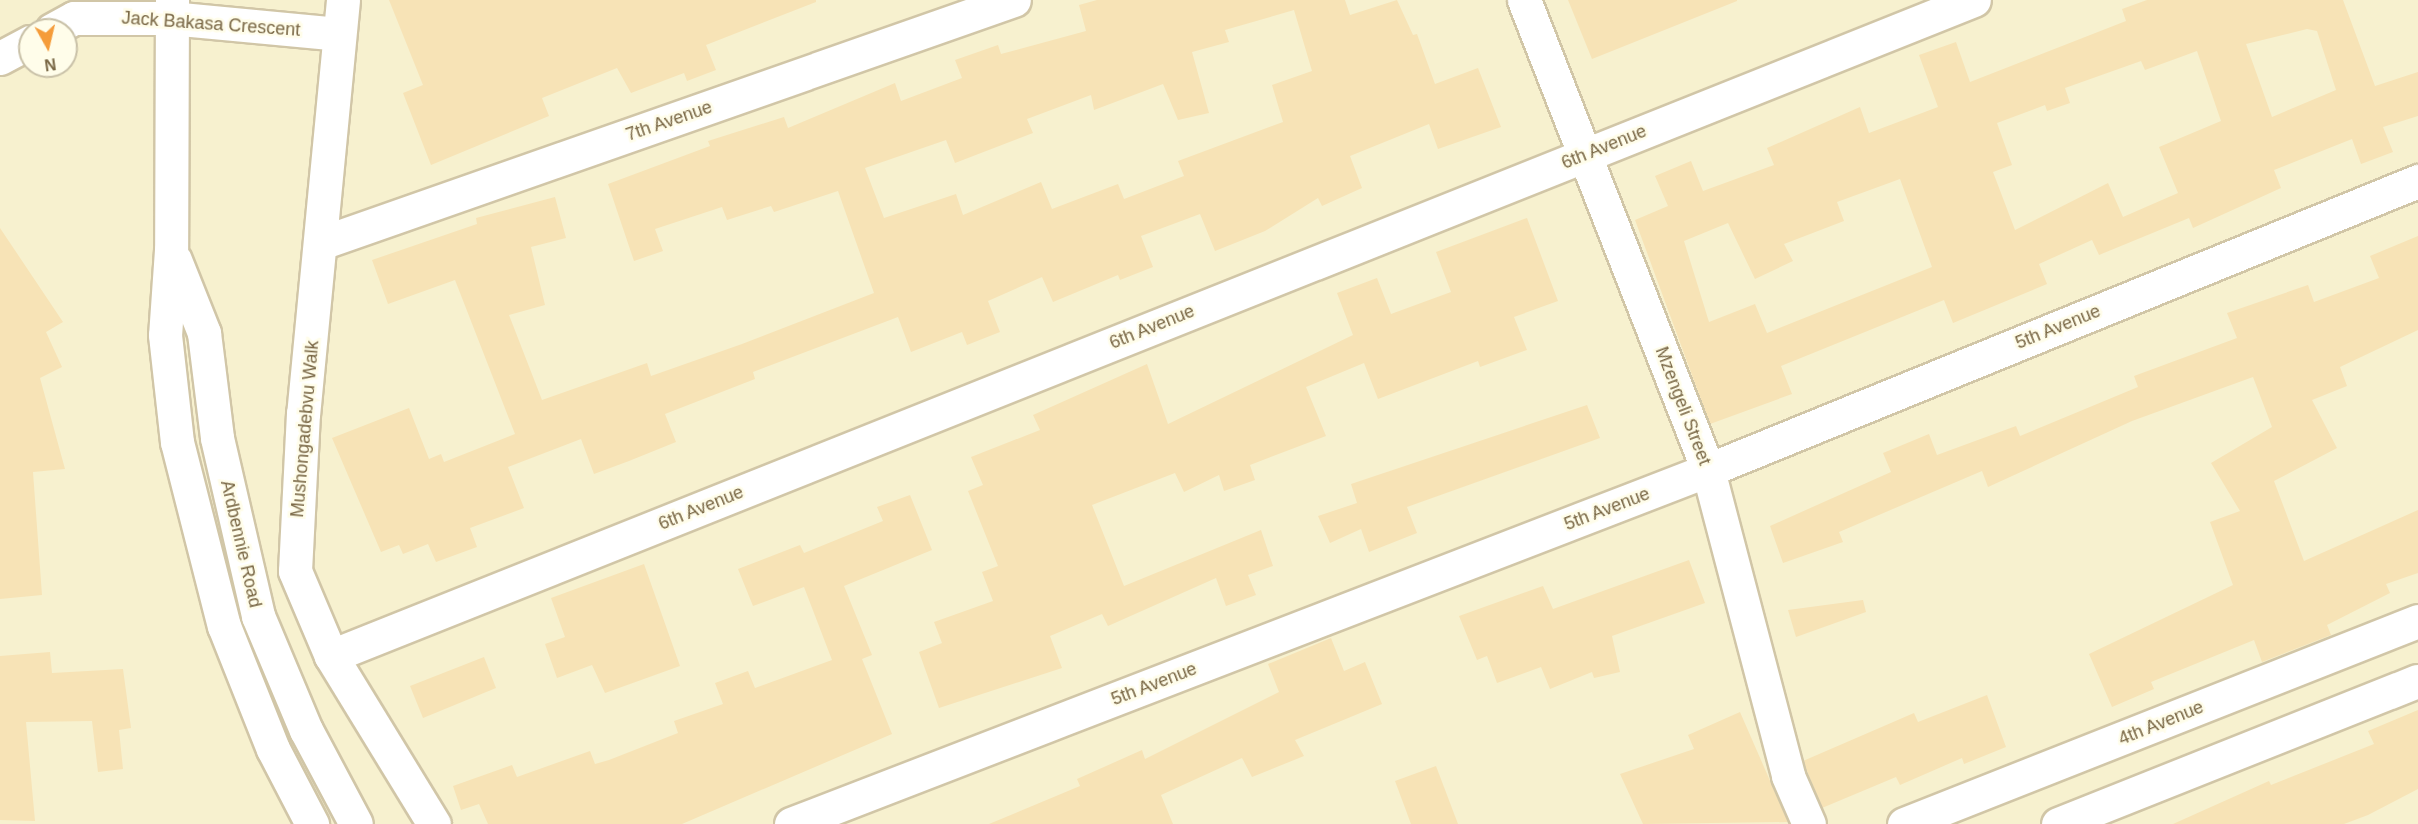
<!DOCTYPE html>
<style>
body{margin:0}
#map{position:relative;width:2418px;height:824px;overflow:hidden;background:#fffce1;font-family:Arial,sans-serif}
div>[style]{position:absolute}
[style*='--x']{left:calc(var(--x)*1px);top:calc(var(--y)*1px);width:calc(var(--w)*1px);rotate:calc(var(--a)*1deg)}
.residential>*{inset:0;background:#f7f1cf}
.building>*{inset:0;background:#f7e3b6}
.roads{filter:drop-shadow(2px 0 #d1c6a7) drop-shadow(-2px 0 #d1c6a7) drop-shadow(0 2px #d1c6a7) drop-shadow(0 -2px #d1c6a7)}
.street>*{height:33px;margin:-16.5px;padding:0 16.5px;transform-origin:16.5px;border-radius:16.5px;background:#fff}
.secondary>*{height:33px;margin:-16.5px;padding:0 16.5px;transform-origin:16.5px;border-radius:16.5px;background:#fff}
span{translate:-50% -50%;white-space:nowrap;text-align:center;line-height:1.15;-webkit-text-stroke:5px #fffdea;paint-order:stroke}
.street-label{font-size:18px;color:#796745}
.north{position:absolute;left:18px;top:18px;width:60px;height:60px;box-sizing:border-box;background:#fffdea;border:2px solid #c9c1a8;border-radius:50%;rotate:172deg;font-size:16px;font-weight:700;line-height:24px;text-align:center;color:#796745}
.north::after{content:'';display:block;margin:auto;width:21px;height:27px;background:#f59c3a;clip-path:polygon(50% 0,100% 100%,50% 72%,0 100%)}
</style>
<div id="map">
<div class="residential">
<i style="clip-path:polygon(evenodd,0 0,2418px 0,2418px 824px,0 824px,0 0,30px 30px,66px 30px,66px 66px,30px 66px,30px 30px)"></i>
</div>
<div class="building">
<i style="clip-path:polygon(389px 0,816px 0,816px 2px,706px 45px,716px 70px,687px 81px,684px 73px,631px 93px,617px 68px,542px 98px,549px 116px,431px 165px,403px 93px,423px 85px)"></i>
<i style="clip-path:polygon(evenodd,1097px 0,1345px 0,1350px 15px,1397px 0,1413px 35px,1417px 34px,1435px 84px,1478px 68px,1501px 127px,1438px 149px,1429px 124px,1350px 156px,1362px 188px,1322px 206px,1318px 198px,1265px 231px,1215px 251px,1200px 214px,1141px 236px,1153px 267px,1120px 280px,1118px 275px,1053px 302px,1042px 277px,988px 301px,1000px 332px,967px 345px,962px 332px,911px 352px,898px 317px,753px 372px,755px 379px,665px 414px,676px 442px,629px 461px,594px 474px,581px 439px,508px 467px,524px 508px,470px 528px,477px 547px,436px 562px,428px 544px,403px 554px,399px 545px,381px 552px,332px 438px,409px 408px,429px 459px,441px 454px,444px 462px,515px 434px,455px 280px,388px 304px,372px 260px,477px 224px,476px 218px,555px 197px,566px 238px,531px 247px,545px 305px,509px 315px,542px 400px,647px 363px,651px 376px,742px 344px,874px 293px,838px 191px,774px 212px,771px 206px,727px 220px,722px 207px,655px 229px,663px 251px,634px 261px,608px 184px,710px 146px,708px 141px,784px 117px,788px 128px,895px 83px,901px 101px,962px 78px,955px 60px,998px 45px,1001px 54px,1086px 31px,1079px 5px,1097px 0,1294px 10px,1312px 71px,1272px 85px,1283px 122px,1178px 161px,1184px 176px,1124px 199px,1118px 184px,1052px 209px,1041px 182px,963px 215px,956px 194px,884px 218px,865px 168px,946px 140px,955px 163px,1033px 133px,1027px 119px,1091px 95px,1094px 110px,1163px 84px,1178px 120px,1209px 113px,1192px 52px,1229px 42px,1225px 30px,1294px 10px)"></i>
<i style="clip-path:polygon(1568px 0,1737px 0,1737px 1px,1592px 59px)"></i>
<i style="clip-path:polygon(evenodd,2147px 0,2343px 0,2375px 86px,2418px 72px,2418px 116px,2383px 127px,2393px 152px,2361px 164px,2352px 139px,2274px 170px,2281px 188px,2193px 228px,2189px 218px,2099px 255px,2092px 240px,2039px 264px,2047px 284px,1953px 323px,1944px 300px,1781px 366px,1792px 394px,1710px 424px,1635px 220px,1668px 206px,1655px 176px,1691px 161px,1703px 191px,1774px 165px,1767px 148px,1860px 107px,1869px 133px,1938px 107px,1919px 55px,1956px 42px,1970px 82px,2126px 21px,2122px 9px,2147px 0,2307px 29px,2317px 31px,2336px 90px,2272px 117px,2246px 44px,2307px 29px,2147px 0,2197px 51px,2221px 121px,2159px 147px,2178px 193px,2123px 217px,2108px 183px,2015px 230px,1993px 172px,2012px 165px,1997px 123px,2045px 105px,2047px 111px,2070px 103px,2065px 88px,2141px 61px,2145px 70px,2197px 51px,2147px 0,1900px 179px,1932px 267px,1767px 333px,1755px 304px,1709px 322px,1684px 241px,1728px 223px,1755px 279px,1793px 261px,1784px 244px,1844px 221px,1837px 202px,1900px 179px)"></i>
<i style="clip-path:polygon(1527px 218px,1558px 301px,1514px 317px,1527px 350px,1480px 367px,1478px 361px,1378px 399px,1364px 363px,1306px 387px,1326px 436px,1250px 465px,1255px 480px,1224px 491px,1219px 475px,1184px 492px,1175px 473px,1092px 505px,1124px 586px,1261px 530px,1273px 566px,1248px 575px,1256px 595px,1226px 606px,1216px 578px,1108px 626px,1102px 614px,1050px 636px,1062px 668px,939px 708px,919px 652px,942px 643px,934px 622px,993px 601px,982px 572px,998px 566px,968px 491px,983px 485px,971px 457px,1040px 430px,1033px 415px,1147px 364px,1168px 424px,1353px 335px,1337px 293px,1377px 278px,1391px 314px,1451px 292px,1436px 252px)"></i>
<i style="clip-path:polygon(0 228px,63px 322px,46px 332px,62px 367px,40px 378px,65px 469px,33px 472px,42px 595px,0 599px)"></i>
<i style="clip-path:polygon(2418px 236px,2418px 330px,2340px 367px,2347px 386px,2312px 400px,2337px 448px,2274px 481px,2304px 561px,2418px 510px,2418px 573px,2386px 584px,2390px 593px,2327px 625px,2331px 635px,2262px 662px,2254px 640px,2151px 682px,2154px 689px,2112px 707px,2089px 654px,2233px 585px,2210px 522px,2240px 511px,2211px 463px,2272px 427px,2253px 377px,2132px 421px,1988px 487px,1982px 471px,1839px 532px,1843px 542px,1783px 563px,1770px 526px,1891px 472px,1883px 453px,1929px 434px,1937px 455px,2016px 426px,2020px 436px,2138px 387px,2134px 376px,2237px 338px,2227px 313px,2308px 285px,2314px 302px,2379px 278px,2370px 256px)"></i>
<i style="clip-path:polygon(1587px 405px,1600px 438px,1407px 507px,1417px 533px,1369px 552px,1361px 529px,1330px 543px,1318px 516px,1357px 503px,1351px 484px)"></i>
<i style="clip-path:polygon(910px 495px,932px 550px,844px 586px,872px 655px,862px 659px,892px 734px,682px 824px,488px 824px,479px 804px,461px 810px,453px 786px,512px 765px,517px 777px,590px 751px,595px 764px,609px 760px,678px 733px,674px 721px,723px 704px,715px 683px,748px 671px,755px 688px,832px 660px,804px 587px,753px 606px,738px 569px,800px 545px,804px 553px,883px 521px,877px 507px)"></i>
<i style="clip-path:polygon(1689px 560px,1705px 603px,1612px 636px,1620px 672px,1594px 678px,1592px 672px,1550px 689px,1541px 667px,1497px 683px,1487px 656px,1477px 660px,1459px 616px,1543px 586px,1553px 609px)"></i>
<i style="clip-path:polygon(644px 564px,680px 666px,605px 693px,592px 665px,557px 678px,545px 644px,565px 637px,551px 598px)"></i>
<i style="clip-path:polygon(1863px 600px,1866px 612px,1796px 637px,1788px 610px)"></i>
<i style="clip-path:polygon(1331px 638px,1344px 671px,1365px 662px,1382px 704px,1295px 740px,1304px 756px,1252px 777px,1242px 758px,1161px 795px,1173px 824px,989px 824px,1080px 786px,1077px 779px,1142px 750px,1145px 759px,1279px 692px,1268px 664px)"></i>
<i style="clip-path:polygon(50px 652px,52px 673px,123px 669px,131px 728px,119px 730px,123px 769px,98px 772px,92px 721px,26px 722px,35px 821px,0 820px,0 656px)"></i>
<i style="clip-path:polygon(484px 657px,496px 688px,423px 718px,410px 686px)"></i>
<i style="clip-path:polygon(1987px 695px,2006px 747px,1964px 764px,1962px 758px,1900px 785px,1896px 777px,1822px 808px,1803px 761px,1914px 713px,1918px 722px)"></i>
<i style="clip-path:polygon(2418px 710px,2418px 789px,2368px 815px,2344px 824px,2173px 824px,2269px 781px,2271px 785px,2374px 744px,2368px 731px)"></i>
<i style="clip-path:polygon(1740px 712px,1788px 822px,1643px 824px,1620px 774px,1694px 749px,1688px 735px)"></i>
<i style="clip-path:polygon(1436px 766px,1458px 824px,1411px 824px,1395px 781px)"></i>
</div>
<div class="roads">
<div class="street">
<i style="--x:343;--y:0;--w:415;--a:95.5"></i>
<i style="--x:303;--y:413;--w:158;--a:92.9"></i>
<i style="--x:295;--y:571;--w:92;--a:67"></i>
<i style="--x:331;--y:656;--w:197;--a:58.5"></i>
<i style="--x:1524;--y:0;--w:505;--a:68.62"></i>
<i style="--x:1708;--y:470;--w:316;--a:75.3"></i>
<i style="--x:1788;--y:776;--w:52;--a:66.4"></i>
<i style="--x:52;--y:30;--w:25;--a:-29"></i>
<i style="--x:74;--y:18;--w:96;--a:0"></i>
<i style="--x:170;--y:18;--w:169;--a:5.4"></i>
<i style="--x:0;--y:58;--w:34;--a:-28"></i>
<i style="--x:324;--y:242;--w:731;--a:-19.33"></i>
<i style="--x:331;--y:656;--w:1769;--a:-21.77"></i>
<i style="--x:791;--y:824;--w:983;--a:-21.11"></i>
<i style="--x:1708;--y:470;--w:767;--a:-22.15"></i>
<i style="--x:1904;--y:824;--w:553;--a:-21.55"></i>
<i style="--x:2058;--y:824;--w:387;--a:-21.7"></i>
</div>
<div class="secondary">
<i style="--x:172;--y:0;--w:250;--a:90.2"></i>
<i style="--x:171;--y:250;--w:85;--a:94"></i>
<i style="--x:165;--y:335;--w:108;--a:83.6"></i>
<i style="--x:177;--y:442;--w:190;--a:75.7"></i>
<i style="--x:224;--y:626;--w:132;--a:68.3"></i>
<i style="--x:273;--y:749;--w:85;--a:62.5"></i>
<i style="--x:175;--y:260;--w:79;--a:68.3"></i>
<i style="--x:204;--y:333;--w:106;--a:82.9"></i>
<i style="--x:217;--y:438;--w:183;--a:77"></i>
<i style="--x:258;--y:616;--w:124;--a:67.2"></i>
<i style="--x:306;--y:730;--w:106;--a:62"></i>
</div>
</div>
<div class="street-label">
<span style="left:211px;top:24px;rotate:4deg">Jack Bakasa Crescent</span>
<span style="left:669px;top:121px;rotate:-19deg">7th Avenue</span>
<span style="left:1604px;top:147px;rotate:-22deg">6th Avenue</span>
<span style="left:1152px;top:327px;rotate:-22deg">6th Avenue</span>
<span style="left:2058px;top:327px;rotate:-22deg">5th Avenue</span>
<span style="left:1683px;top:406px;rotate:69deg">Mzengeli Street</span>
<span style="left:305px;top:429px;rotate:-85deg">Mushongadebvu Walk</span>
<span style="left:701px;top:508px;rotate:-22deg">6th Avenue</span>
<span style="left:1607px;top:509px;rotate:-21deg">5th Avenue</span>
<span style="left:241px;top:544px;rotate:77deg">Ardbennie Road</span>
<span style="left:1154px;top:684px;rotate:-21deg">5th Avenue</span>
<span style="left:2161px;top:723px;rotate:-22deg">4th Avenue</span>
</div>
<div class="north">N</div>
</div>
